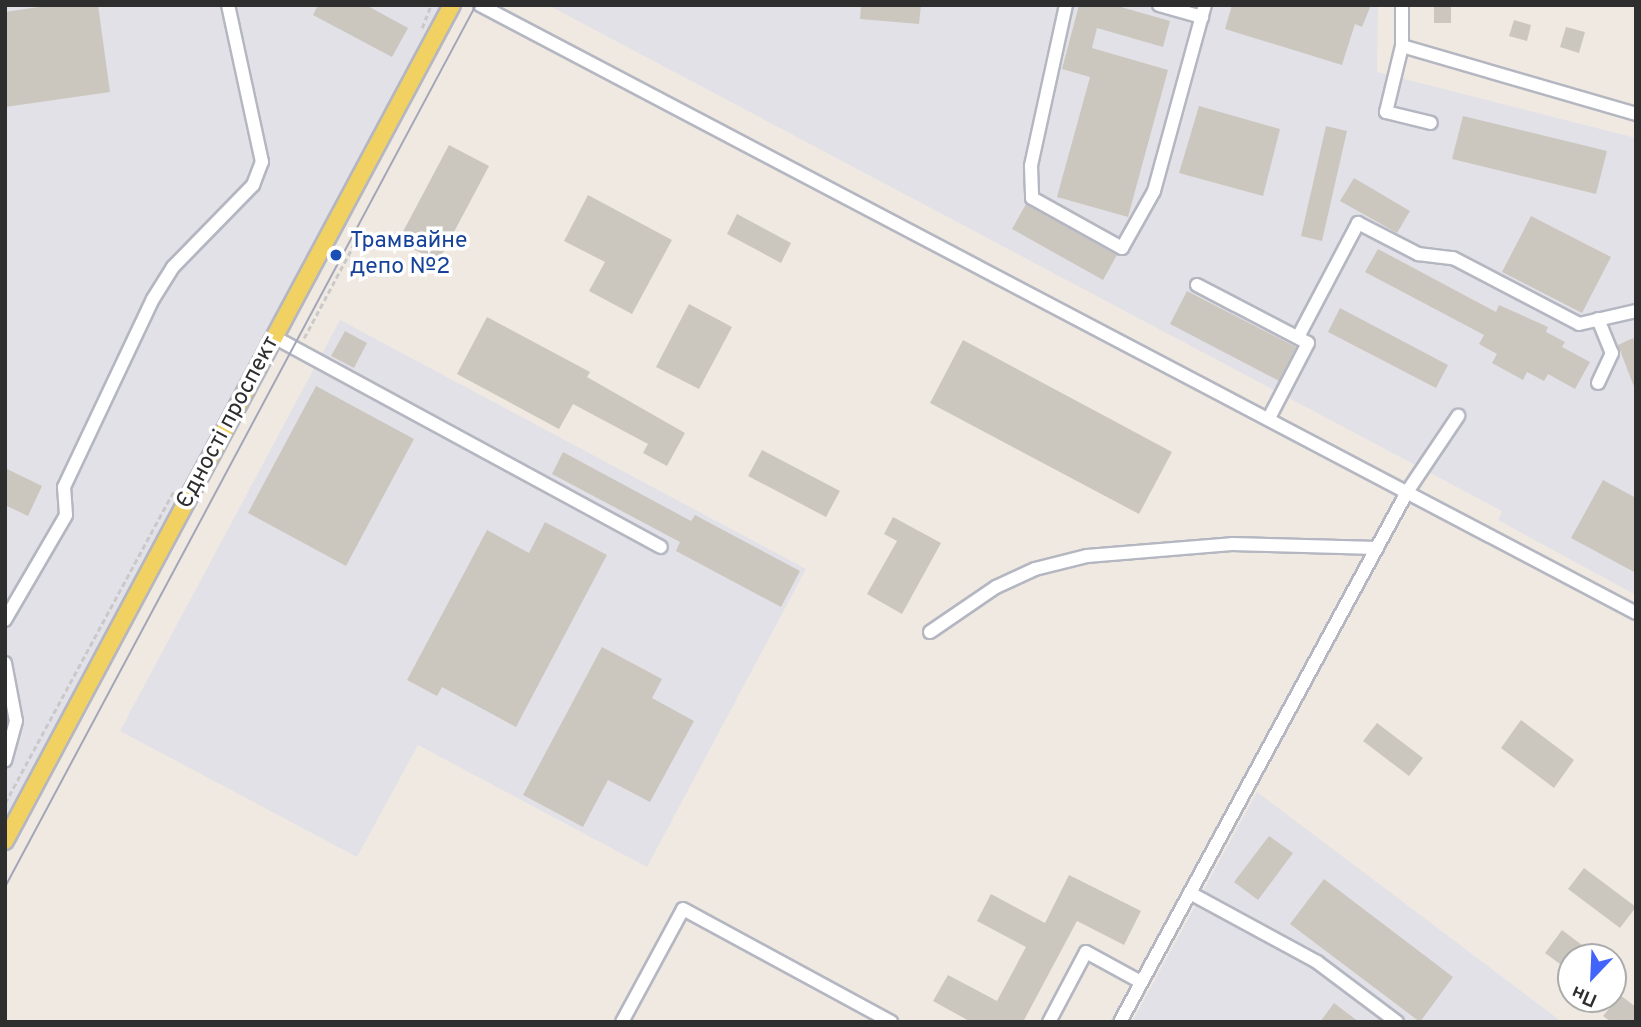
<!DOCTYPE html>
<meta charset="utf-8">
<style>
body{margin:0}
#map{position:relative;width:1641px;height:1027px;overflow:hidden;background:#efe9e1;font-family:Overpass,sans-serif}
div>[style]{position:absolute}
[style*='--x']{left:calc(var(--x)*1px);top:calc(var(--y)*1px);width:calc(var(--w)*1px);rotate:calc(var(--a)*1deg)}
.industrial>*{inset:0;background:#e3e1e8}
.building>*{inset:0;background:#cbc7bf}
.path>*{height:2.5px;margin-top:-1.25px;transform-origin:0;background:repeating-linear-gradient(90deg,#c9c9c9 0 5px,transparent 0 8.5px)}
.roads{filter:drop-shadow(2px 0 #b4b7c1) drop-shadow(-2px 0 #b4b7c1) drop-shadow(0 2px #b4b7c1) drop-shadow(0 -2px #b4b7c1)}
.minor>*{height:12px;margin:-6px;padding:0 6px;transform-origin:6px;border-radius:6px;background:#fff}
.major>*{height:16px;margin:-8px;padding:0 8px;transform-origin:8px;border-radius:8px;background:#f2d163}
.tram>*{height:2px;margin:-1px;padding:0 1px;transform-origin:1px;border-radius:1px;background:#a3a6b8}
.dots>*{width:19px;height:19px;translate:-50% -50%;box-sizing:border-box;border:4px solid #fff;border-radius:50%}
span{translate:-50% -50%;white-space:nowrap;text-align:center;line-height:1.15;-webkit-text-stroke:7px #fff;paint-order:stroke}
.transit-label{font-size:23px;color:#164399}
.left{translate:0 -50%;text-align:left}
.street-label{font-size:23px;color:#2e2e2e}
.frame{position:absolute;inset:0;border:7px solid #2e2e2e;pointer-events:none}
.north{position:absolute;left:1557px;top:943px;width:70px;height:70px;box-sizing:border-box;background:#fff;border:2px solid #ababab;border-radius:50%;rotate:203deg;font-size:19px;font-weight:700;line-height:28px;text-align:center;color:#2e2e2e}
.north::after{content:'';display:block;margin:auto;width:24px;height:32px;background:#4264fb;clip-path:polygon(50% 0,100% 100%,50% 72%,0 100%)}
</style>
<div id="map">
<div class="industrial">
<i style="clip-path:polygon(5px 5px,443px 5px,5px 822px)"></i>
<i style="clip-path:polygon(548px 5px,1378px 5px,1377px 72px,1636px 138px,1636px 595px,1498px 520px,1502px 511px)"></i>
<i style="clip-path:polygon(340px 320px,806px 569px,647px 867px,418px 745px,357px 857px,120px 731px)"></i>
<i style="clip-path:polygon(1257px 792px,1562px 1022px,1132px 1022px)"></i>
</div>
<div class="building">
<i style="clip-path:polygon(52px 5px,98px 5px,110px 92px,5px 107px,5px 12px)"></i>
<i style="clip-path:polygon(318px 5px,366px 5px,408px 28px,392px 57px,313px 15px)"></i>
<i style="clip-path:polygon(861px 5px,921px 5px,919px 24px,860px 19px)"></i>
<i style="clip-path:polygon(1079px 5px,1114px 5px,1170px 21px,1163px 47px,1097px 28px,1092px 48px,1168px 70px,1128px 217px,1057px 197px,1090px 77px,1062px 69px)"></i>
<i style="clip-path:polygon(1232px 5px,1371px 5px,1362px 27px,1355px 24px,1342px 65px,1225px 29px)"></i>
<i style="clip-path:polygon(1434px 5px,1451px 5px,1451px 23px,1434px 23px)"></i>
<i style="clip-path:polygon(1514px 20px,1531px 25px,1527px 41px,1509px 36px)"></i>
<i style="clip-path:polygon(1566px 27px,1585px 32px,1579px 53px,1560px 47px)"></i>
<i style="clip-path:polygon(1199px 106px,1280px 129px,1263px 196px,1179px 173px)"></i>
<i style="clip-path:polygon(1463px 116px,1607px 151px,1596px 194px,1452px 159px)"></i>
<i style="clip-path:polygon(1326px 126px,1347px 131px,1322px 241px,1301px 236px)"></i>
<i style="clip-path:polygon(449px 145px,489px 166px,438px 262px,398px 241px)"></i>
<i style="clip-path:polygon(1354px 178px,1410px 211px,1397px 233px,1340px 201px)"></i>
<i style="clip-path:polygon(588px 195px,672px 240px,632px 314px,589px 291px,605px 262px,564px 241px)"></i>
<i style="clip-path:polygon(1026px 204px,1117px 255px,1103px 280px,1012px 229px)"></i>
<i style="clip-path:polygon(737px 214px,791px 243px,781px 263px,727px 234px)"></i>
<i style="clip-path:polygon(1531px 216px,1611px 257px,1582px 313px,1502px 272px)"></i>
<i style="clip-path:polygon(1378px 249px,1496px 312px,1499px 305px,1548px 327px,1546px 332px,1565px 342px,1562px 347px,1590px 362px,1575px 389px,1548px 374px,1544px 381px,1527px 372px,1523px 380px,1492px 363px,1497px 354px,1479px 344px,1484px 335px,1365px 272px)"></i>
<i style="clip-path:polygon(1187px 291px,1296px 347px,1279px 381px,1170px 324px)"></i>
<i style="clip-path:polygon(689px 304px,732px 327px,699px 389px,656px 367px)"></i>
<i style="clip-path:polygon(1340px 308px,1448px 365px,1436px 388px,1328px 332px)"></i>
<i style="clip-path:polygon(487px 317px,590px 372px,587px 377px,685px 433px,667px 466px,643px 453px,648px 444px,573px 404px,559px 429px,457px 374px)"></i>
<i style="clip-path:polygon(345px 331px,367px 343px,354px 368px,331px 356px)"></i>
<i style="clip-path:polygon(1633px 338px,1636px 344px,1636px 392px,1618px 345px)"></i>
<i style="clip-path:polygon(963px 340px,1172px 452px,1139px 514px,930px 403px)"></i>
<i style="clip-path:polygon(316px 386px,414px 439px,346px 566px,248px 513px)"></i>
<i style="clip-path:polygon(762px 450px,840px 491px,826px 517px,748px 476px)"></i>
<i style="clip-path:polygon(563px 452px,691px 521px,695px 515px,800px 571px,781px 607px,676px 551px,680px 542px,552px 474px)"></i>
<i style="clip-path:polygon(5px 468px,42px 486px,28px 516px,5px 505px)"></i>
<i style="clip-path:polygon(1603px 480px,1636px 498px,1636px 573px,1571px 538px)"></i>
<i style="clip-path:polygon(893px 517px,941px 543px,902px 614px,867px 594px,897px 541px,884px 534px)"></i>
<i style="clip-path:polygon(545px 522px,607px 555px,516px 727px,442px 687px,437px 696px,407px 680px,487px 530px,529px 553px)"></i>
<i style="clip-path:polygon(602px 647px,662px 679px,652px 698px,694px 721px,650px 802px,608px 780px,583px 827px,523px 795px)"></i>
<i style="clip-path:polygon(1521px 720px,1574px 760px,1554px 788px,1501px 748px)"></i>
<i style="clip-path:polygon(1377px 723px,1423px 758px,1409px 776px,1363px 741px)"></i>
<i style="clip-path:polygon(1269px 836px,1293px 853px,1258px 900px,1234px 882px)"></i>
<i style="clip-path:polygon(1584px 868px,1636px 907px,1620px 928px,1568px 889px)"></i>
<i style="clip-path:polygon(1069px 875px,1141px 911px,1124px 945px,1077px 921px,1023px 1022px,971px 1022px,933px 1001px,948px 975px,997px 1001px,1026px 947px,977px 921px,991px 894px,1045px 923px)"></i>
<i style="clip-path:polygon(1324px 879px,1453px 977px,1420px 1022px,1290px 924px)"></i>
<i style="clip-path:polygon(1562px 930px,1598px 957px,1571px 957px,1571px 972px,1545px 953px)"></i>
<i style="clip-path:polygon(1620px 995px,1636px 1007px,1636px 1022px,1611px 1022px,1603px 1016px)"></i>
<i style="clip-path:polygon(1334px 1003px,1359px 1022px,1320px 1022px)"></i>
</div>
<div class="path">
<i style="--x:422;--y:28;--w:25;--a:-69"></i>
<i style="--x:304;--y:338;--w:119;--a:-61.9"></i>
<i style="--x:5;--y:803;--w:355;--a:-61.6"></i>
</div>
<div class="roads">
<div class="minor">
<i style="--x:480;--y:5;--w:1306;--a:27.74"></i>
<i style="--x:1066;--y:5;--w:165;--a:102.3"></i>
<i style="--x:1031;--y:166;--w:32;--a:88"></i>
<i style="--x:1032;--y:198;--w:103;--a:29.1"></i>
<i style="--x:1122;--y:248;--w:65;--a:-60.7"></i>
<i style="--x:1154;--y:191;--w:193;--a:-74.7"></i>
<i style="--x:1159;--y:5;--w:45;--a:15.6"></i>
<i style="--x:1402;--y:5;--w:41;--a:90"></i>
<i style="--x:1402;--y:46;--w:68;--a:103.6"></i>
<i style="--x:1386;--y:112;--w:46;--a:13.7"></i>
<i style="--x:1402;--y:46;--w:244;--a:16.2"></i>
<i style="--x:1197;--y:285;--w:125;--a:27.6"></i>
<i style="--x:1308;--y:343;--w:85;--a:117.5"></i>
<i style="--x:1598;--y:319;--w:37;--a:68"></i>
<i style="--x:1612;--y:353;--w:33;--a:115"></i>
<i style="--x:274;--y:337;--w:440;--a:28.5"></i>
<i style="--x:1298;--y:337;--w:129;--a:-62.2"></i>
<i style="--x:1358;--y:223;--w:68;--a:27.3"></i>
<i style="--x:1418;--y:254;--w:35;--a:7"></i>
<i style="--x:1453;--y:258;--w:142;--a:27.6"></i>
<i style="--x:1579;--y:324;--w:58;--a:-12.8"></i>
<i style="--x:5;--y:620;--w:121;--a:-59.8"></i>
<i style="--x:66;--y:515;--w:28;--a:-94"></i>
<i style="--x:64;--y:487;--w:208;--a:-64.7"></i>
<i style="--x:153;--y:299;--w:38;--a:-58"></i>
<i style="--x:173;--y:267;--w:115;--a:-45.7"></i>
<i style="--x:253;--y:185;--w:25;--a:-69"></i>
<i style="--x:262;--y:162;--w:161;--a:-102.2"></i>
<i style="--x:930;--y:632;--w:80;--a:-34.3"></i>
<i style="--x:996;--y:587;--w:43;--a:-24.8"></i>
<i style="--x:1035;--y:569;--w:54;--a:-14"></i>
<i style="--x:1087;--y:556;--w:145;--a:-4.7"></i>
<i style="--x:1232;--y:544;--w:145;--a:1.6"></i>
<i style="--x:5;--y:663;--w:59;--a:79.3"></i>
<i style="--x:16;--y:721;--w:41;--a:105.4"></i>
<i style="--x:1190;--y:893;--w:145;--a:28.5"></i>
<i style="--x:1317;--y:962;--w:100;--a:36.9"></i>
<i style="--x:622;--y:1022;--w:128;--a:-61.6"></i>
<i style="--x:683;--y:909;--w:237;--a:28.5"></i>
<i style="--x:1049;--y:1022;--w:79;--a:-62.1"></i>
<i style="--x:1086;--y:952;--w:63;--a:28.6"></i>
<i style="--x:1120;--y:1022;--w:603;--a:-61.56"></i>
<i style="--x:1407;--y:492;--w:92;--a:-56.1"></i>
</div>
<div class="major">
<i style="--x:5;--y:841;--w:948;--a:-61.87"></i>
</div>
</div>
<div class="tram">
<i style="--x:5;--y:887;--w:1000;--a:-61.9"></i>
</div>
<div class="dots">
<i style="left:336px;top:255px;background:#1a4fb4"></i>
</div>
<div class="transit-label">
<span class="left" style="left:350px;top:255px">Трамвайне<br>депо №2</span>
</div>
<div class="street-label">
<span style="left:229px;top:423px;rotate:-62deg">Єдності проспект</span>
</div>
<div class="frame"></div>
<div class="north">Пн</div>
</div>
